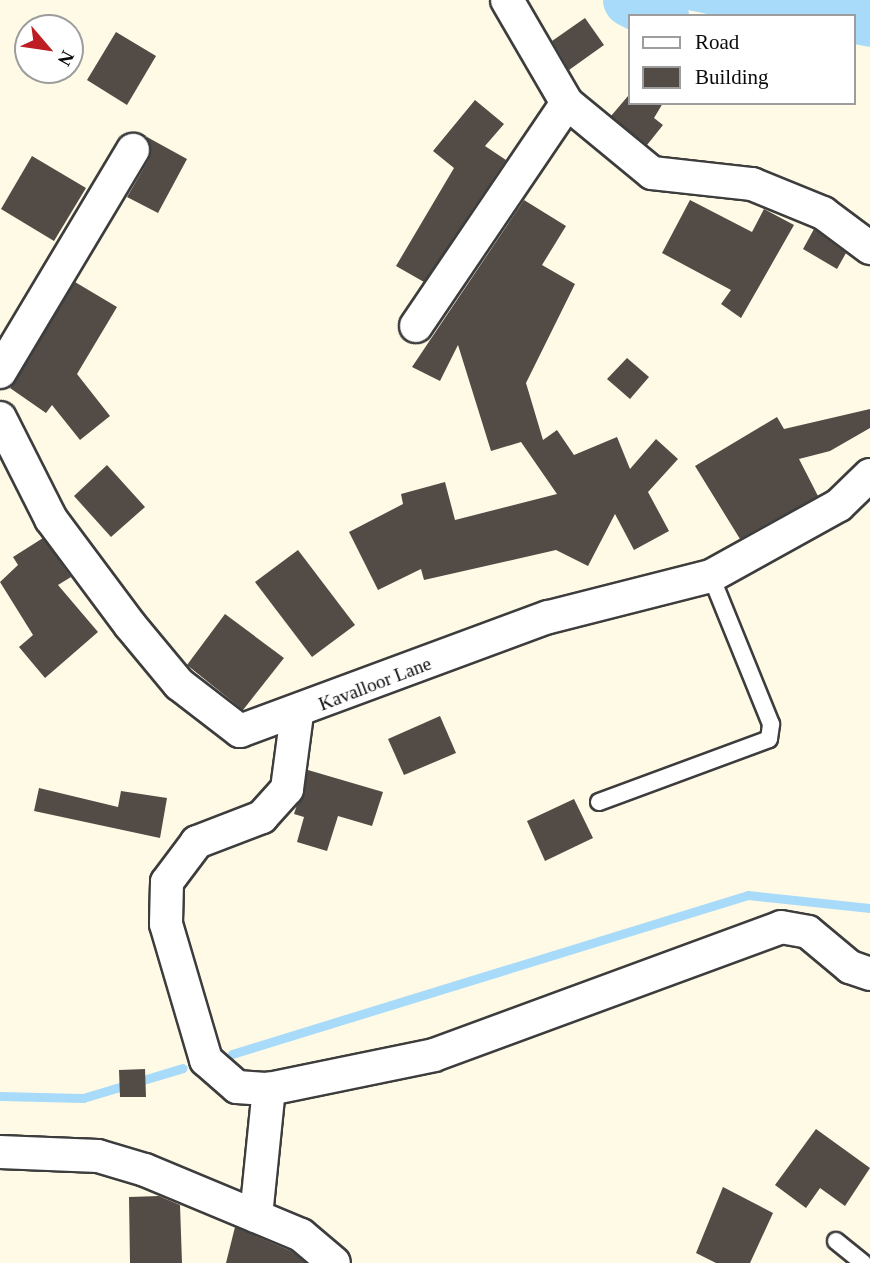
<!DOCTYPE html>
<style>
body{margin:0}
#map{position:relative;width:870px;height:1263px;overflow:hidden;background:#fffae6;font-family:"Times New Roman",serif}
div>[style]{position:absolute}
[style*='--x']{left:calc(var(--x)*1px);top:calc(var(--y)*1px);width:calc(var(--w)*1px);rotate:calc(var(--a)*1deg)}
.water>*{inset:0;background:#a8daf9}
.stream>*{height:9px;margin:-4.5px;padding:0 4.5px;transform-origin:4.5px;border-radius:4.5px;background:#a8daf9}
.river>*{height:54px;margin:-27px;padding:0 27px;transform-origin:27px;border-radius:27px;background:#a8daf9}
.building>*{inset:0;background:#524b46}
.roads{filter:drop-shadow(2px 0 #3d3d3d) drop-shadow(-2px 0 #3d3d3d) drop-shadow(0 2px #3d3d3d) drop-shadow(0 -2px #3d3d3d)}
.service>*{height:16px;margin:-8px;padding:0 8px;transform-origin:8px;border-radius:8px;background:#fff}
.minor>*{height:32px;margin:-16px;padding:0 16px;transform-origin:16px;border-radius:16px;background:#fff}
span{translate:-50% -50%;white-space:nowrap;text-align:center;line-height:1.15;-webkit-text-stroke:7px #fff;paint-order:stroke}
.street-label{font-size:19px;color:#0a0a0a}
.legend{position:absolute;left:628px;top:14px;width:228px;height:91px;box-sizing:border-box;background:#fff;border:2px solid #9d9d9d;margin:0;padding:9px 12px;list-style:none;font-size:21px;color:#0a0a0a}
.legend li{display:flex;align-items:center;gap:14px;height:35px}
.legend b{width:35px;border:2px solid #9d9d9d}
.north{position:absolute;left:14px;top:14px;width:70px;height:70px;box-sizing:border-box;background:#fff;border:2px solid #9d9d9d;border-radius:50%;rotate:119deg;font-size:19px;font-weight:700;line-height:28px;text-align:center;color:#0a0a0a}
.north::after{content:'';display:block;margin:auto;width:24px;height:32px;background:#be1d24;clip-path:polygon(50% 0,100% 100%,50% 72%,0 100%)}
</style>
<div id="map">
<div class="water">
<i style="clip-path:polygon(639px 0,870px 0,870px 47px,854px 44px,854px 16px,717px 16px)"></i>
</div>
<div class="stream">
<i style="--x:232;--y:1054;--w:540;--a:-17.13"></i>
<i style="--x:748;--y:895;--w:123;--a:6.1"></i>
<i style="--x:0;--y:1096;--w:83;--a:1.4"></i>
<i style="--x:83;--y:1098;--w:104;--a:-16.7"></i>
</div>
<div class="river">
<i style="--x:630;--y:0;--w:36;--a:27"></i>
</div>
<div class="building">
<i style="clip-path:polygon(585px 18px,604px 45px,569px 70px,552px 41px)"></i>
<i style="clip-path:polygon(116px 32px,156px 56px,127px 105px,87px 80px)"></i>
<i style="clip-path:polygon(628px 96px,630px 103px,663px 103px,654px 118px,663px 125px,647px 145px,611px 116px)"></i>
<i style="clip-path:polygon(475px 100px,504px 124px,485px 146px,506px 160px,424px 282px,396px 266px,454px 168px,433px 151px)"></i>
<i style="clip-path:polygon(147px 137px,187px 159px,158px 213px,127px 197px,149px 159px)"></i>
<i style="clip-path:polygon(32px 156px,86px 188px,54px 241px,1px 209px)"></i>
<i style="clip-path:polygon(524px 200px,566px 226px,542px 265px,575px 284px,526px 383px,543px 440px,557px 430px,574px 455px,617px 437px,630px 469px,656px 439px,678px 459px,648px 492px,669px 531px,634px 550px,615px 514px,588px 566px,556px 550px,424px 580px,421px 569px,378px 590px,349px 532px,403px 504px,401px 494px,445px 482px,455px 520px,557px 494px,521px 442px,491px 451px,458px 345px,440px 381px,412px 367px)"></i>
<i style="clip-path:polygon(690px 200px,752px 232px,764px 209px,794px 225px,741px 318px,721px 304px,731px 290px,662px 253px)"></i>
<i style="clip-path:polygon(814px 229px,846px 253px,837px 269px,803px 249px)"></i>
<i style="clip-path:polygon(75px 282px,117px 307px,77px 374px,110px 416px,80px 440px,52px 405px,46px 413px,10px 388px)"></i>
<i style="clip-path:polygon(627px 358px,649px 377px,630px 399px,607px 379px)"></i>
<i style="clip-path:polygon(870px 409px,870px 428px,830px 451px,799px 459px,818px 496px,740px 539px,695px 466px,777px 417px,784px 429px)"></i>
<i style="clip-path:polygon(107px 465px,145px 507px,111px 537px,74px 496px)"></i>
<i style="clip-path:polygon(43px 538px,71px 577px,58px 585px,98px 632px,45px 678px,19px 647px,33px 635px,0 582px,18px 565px,13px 557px)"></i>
<i style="clip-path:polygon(298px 550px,355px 625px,312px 657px,255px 582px)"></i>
<i style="clip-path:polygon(225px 614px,284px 658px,243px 710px,187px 665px)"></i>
<i style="clip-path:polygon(440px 716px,456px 753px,404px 775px,388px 739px)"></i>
<i style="clip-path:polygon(308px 770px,383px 792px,372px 826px,338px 816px,327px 851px,297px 842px,304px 817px,294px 814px)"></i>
<i style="clip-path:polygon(39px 788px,118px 807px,121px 791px,167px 798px,160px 838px,34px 811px)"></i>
<i style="clip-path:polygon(574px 799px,593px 838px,545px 861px,527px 821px)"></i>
<i style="clip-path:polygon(145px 1069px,146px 1097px,120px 1097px,119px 1070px)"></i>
<i style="clip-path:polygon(816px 1129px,870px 1168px,845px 1206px,820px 1188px,806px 1208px,775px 1185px)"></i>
<i style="clip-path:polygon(723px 1187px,773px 1213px,750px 1263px,716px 1263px,696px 1253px)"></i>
<i style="clip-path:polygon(159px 1196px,180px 1205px,182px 1263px,130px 1263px,129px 1197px)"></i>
<i style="clip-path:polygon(235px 1227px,291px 1251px,306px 1263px,226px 1263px)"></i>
</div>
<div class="roads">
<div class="service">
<i style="--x:599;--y:802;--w:181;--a:-20.3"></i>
<i style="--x:769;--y:739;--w:15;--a:-82"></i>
<i style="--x:771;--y:724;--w:160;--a:-112.1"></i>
<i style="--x:836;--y:1241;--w:35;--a:39"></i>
</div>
<div class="minor">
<i style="--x:507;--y:0;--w:119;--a:59.8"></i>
<i style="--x:567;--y:103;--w:110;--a:39.5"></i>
<i style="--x:652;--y:173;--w:101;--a:6.3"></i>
<i style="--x:752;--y:184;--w:77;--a:22.2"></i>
<i style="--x:823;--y:213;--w:59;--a:36.7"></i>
<i style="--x:416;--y:326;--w:269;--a:-55.9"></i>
<i style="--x:0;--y:372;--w:259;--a:-59.1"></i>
<i style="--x:0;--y:418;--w:113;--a:63.2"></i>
<i style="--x:51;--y:519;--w:132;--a:53.3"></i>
<i style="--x:130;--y:625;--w:77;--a:50.3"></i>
<i style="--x:179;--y:684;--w:77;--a:37.6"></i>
<i style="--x:240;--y:731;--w:329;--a:-20.3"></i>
<i style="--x:549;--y:617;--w:167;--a:-14.2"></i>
<i style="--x:711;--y:576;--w:146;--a:-29"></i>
<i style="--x:839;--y:505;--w:43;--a:-44.1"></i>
<i style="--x:297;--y:714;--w:76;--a:97.6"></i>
<i style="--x:287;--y:789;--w:38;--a:132"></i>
<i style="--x:262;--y:817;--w:70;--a:159"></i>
<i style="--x:197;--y:842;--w:50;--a:126.9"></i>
<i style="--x:167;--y:882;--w:42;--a:91.4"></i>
<i style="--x:166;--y:924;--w:142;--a:73.6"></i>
<i style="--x:206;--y:1060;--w:41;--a:41.1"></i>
<i style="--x:237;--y:1087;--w:32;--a:4"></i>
<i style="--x:269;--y:1089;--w:168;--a:-11.6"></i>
<i style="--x:434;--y:1055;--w:370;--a:-20.2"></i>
<i style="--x:781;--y:927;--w:27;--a:10"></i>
<i style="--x:808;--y:932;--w:55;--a:39.8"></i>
<i style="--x:850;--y:967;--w:21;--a:19"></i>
<i style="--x:0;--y:1152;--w:98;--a:2.3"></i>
<i style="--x:98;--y:1156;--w:49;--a:16.6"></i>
<i style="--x:145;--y:1170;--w:169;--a:22.6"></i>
<i style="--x:301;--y:1235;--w:43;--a:40.3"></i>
<i style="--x:256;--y:1216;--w:128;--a:-84.2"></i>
</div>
</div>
<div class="street-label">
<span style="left:375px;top:684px;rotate:-21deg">Kavalloor Lane</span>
</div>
<ul class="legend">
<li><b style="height:9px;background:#fff"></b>Road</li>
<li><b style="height:19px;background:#524b46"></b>Building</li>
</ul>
<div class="north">N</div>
</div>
